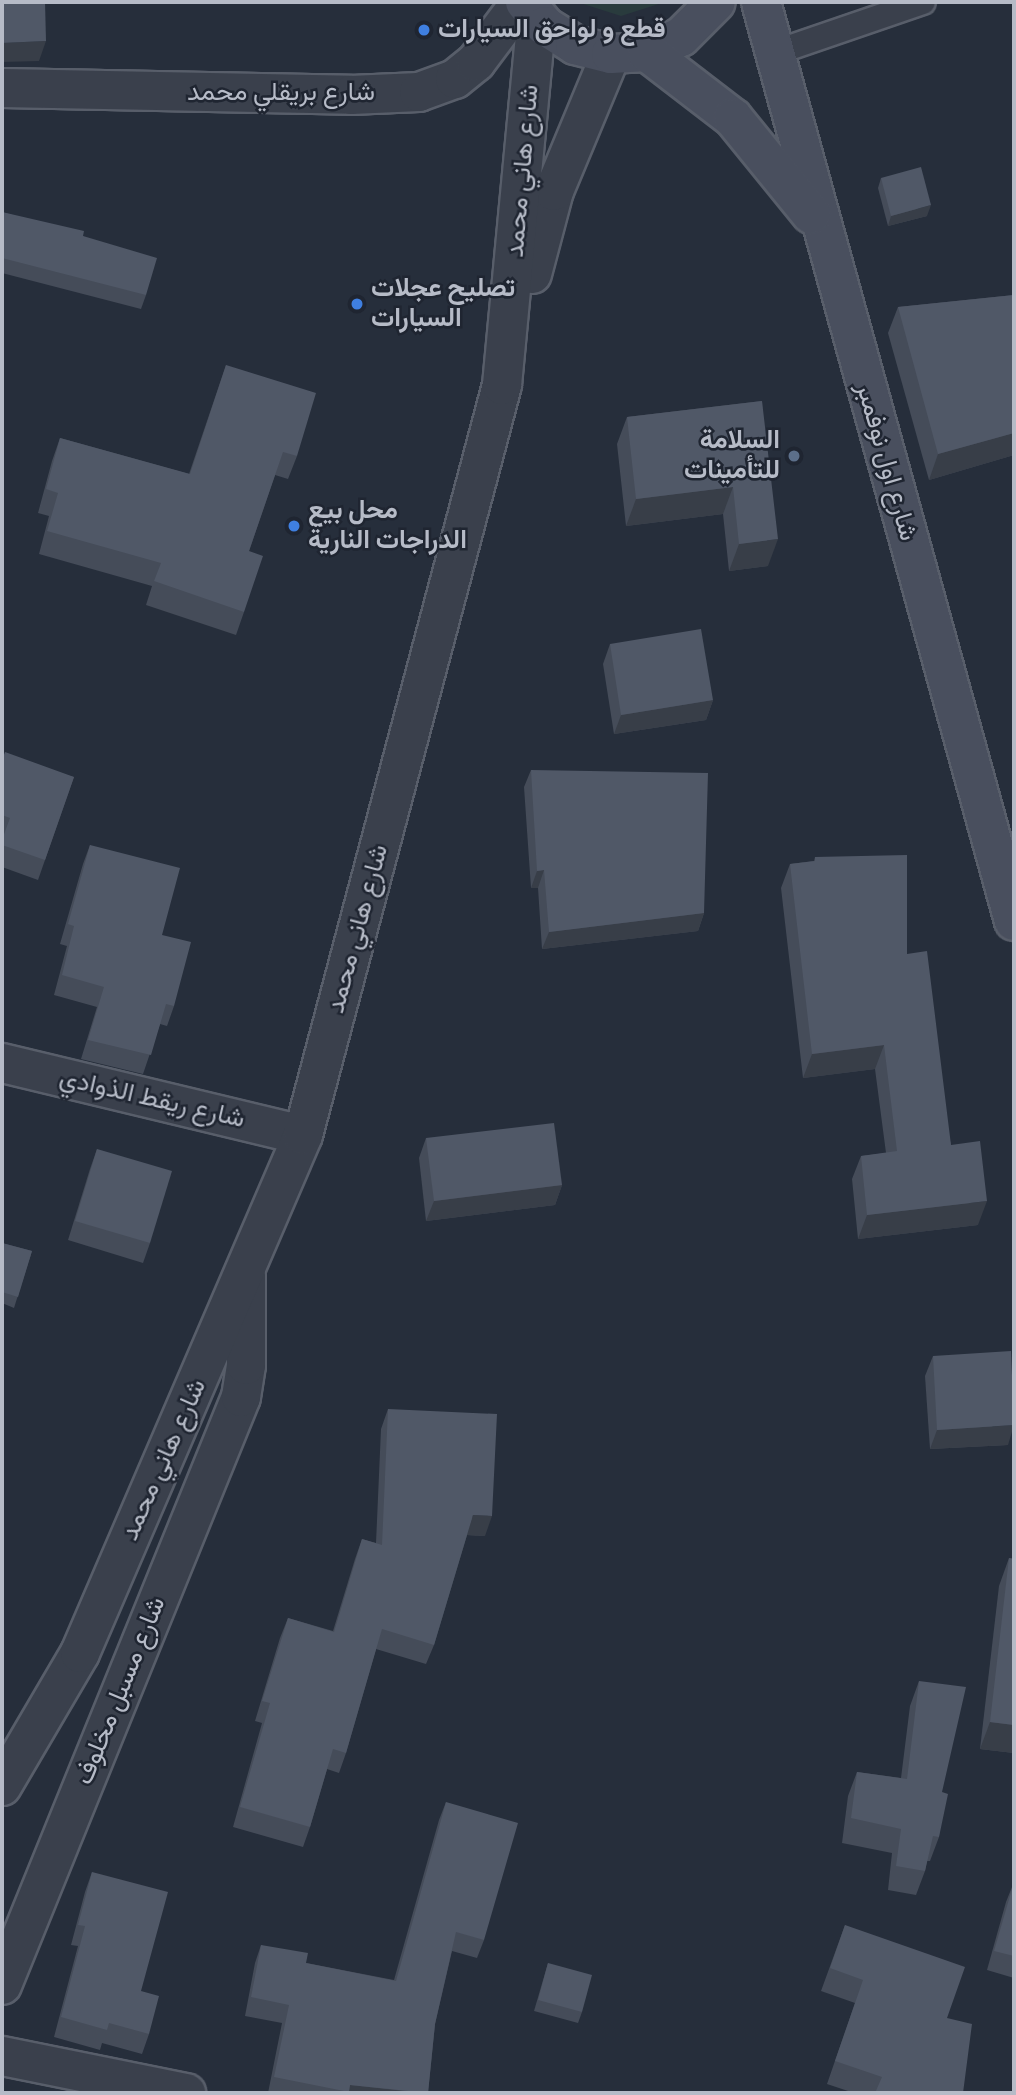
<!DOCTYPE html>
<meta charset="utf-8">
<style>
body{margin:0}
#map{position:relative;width:1016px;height:2095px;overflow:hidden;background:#262e3b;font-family:Signika,Vazirmatn,sans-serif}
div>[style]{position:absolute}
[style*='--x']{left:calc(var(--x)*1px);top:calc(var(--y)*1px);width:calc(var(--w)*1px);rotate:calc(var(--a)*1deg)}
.green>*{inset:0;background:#293b3d}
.roads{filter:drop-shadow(2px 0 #585e6a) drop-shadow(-2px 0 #585e6a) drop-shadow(0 2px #585e6a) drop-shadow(0 -2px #585e6a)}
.service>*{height:24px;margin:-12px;padding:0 12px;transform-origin:12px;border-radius:12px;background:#3a404c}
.minor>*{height:38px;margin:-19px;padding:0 19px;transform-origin:19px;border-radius:19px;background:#3a404c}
.tertiary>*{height:38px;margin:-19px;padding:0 19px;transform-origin:19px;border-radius:19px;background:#3a404c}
.secondary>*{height:38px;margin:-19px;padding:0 19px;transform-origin:19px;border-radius:19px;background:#494f5e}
.wall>*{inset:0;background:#454c59}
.shaded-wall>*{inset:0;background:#383e48}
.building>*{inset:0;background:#505867}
.dots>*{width:19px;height:19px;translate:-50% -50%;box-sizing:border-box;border:4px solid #1f2531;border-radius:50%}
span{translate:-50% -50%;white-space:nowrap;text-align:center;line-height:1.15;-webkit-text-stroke:5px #1f2531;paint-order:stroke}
.poi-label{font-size:26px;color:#b6bbc7;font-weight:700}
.left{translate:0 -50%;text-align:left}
.right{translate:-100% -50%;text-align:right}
.street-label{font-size:26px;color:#b6bbc7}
.frame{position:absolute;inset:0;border:4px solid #b6bbc7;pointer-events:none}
</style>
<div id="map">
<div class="green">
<i style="clip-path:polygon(577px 2px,665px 2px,621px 16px)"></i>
</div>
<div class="roads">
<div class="service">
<i style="--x:777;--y:52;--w:154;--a:-18.9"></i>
</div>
<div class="minor">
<i style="--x:2;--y:88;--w:349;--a:1.1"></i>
<i style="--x:351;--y:95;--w:68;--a:-2.5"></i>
<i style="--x:419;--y:92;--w:38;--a:-20"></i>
<i style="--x:455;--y:79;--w:27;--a:-39"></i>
<i style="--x:476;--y:62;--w:75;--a:-53.1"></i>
<i style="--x:2;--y:1063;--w:309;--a:13.5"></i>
<i style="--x:2;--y:1985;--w:635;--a:-67.88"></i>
<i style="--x:241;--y:1397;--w:32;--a:-81"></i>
<i style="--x:246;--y:1365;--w:90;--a:-90"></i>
<i style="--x:2;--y:2056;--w:188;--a:11.4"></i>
</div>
<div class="tertiary">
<i style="--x:532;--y:274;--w:86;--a:-75.2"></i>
<i style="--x:554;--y:191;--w:148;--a:-67.4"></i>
<i style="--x:2;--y:1786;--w:154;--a:-59.6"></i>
<i style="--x:80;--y:1653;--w:564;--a:-66.71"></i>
<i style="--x:303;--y:1135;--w:776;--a:-75.14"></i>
<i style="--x:502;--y:385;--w:370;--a:-84.6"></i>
</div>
<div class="secondary">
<i style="--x:525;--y:2;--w:31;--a:50"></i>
<i style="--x:545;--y:26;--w:36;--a:32"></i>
<i style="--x:575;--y:45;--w:37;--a:14"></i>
<i style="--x:611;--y:54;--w:36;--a:-3"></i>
<i style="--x:647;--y:52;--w:37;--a:-24"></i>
<i style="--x:681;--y:37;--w:49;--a:-45"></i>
<i style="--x:761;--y:2;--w:953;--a:74.61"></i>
<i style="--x:647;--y:52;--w:108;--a:37.5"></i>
<i style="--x:733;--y:118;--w:124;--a:50.9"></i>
</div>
</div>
<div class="wall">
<i style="clip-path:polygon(881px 178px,927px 216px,888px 226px,878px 188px)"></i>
<i style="clip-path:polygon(2px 212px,83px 236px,146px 295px,141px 309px,2px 273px)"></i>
<i style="clip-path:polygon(1014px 295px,1014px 455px,929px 480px,888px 333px,898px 307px)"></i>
<i style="clip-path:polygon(226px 365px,297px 456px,288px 479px,275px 475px,249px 551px,244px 612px,236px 635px,146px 605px,152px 586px,39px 554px,49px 516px,38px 513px,52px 461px,60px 438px,189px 474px)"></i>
<i style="clip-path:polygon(762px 401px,768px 566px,729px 571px,723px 514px,626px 526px,617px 444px,627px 417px)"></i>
<i style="clip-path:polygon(610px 644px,713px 700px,706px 720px,614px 734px,603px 664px)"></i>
<i style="clip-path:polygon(2px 760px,74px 777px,38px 880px,2px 867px)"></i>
<i style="clip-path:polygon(531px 770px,704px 913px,698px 931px,542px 949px,538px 888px,531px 888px,524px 787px)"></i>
<i style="clip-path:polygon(90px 845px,162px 935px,174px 1006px,167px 1026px,160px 1024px,143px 1074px,81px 1059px,97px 1007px,54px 995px,67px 946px,60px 944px,83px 864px)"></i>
<i style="clip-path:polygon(815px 857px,907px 954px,951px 1145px,978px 1225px,858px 1239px,852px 1179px,861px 1156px,886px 1153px,875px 1069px,803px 1078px,781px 888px,790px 864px,814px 861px)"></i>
<i style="clip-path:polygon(426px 1138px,562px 1185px,555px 1205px,426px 1221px,419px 1158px)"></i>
<i style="clip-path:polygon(97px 1149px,150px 1243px,143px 1263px,68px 1240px,90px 1169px)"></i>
<i style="clip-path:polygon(2px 1243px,32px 1251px,14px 1308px,2px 1303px)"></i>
<i style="clip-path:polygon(933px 1356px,1008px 1445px,930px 1449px,925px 1376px)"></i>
<i style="clip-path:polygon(388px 1409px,485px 1536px,467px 1535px,434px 1645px,426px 1664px,376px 1649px,346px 1753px,339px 1773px,327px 1769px,310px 1827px,303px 1847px,233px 1827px,262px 1723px,255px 1721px,280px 1638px,288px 1618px,333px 1631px,355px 1559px,362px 1539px,376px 1543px,381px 1429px)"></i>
<i style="clip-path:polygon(1009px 1558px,1014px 1559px,1014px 1753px,980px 1749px,999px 1586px)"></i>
<i style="clip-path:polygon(919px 1681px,942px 1792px,939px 1837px,930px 1861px,927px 1861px,925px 1871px,916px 1895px,888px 1890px,892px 1853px,842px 1843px,848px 1796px,857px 1772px,901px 1778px,910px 1706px)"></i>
<i style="clip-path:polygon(446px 1802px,484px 1940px,477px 1958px,452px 1951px,435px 2024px,428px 2093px,268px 2093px,282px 2023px,245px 2016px,255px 1963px,261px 1945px,306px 1963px,394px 1980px,439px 1820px)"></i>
<i style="clip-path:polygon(92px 1872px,141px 1991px,149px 2034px,142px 2054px,102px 2043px,100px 2050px,54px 2037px,78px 1946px,71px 1945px,85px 1892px)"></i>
<i style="clip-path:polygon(1014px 1882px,1014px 1978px,987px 1970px,1006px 1902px)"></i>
<i style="clip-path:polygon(845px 1925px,947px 2018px,963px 2093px,854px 2093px,827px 2084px,855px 2003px,821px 1991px)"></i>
<i style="clip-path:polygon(548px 1963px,582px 2012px,578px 2023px,534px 2011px)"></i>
</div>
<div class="shaded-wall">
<i style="clip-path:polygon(46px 41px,39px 61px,2px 62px,2px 43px)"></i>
<i style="clip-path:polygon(931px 205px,927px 216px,888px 226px,891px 216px)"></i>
<i style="clip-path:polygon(1014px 433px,1014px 455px,929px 480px,938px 454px)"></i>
<i style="clip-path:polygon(733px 487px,723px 514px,626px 526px,636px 499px)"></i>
<i style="clip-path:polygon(778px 539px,768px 566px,729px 571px,739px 544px)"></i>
<i style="clip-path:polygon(713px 700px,706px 720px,614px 734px,621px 715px)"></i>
<i style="clip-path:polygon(544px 870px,538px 888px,531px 888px,537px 871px)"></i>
<i style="clip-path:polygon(704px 913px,698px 931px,542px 949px,549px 932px)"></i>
<i style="clip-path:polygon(884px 1045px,875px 1069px,803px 1078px,812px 1054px)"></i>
<i style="clip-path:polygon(562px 1185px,555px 1205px,426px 1221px,434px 1201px)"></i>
<i style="clip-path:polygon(987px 1201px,978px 1225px,858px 1239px,867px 1215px)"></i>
<i style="clip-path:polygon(1014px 1425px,1008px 1445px,930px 1449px,937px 1430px)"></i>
<i style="clip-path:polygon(473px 1515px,492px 1516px,485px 1536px,466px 1535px)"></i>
<i style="clip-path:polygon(990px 1722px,1014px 1725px,1014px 1753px,980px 1749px)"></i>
<i style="clip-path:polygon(350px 2085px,423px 2093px,348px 2093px)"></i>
</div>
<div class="building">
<i style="clip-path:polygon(2px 2px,45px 2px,46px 41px,2px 43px)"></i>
<i style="clip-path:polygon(921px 167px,931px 205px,891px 216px,881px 178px)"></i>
<i style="clip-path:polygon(2px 212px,84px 231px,83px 236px,157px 258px,146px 295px,2px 258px)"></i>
<i style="clip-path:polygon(1014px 295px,1014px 433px,938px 454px,898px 307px)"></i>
<i style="clip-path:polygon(226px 365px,316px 393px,297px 456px,283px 452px,249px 551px,263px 556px,244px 612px,154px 581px,161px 563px,47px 531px,58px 493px,46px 489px,60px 438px,190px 474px)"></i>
<i style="clip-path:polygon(762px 401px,778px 539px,739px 544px,733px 487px,636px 499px,627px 417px)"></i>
<i style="clip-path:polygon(701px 629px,713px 700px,621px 715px,610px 644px)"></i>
<i style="clip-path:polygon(5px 752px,74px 777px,45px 860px,2px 845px,2px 840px,10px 818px,2px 815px,2px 760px)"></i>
<i style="clip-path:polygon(531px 770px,708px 773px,704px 913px,549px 932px,544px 870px,537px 871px)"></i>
<i style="clip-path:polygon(90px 845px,180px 868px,162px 935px,191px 942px,174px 1006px,166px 1004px,151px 1055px,88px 1040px,104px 987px,62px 975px,74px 926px,68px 924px)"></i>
<i style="clip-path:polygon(907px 855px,907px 954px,927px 951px,951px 1145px,980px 1141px,987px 1201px,867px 1215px,861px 1156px,897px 1151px,884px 1045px,812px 1054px,790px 864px,815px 861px,815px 857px)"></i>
<i style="clip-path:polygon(554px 1123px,562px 1185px,434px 1201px,426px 1138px)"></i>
<i style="clip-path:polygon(97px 1149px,172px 1171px,150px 1243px,75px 1221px)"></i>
<i style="clip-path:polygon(2px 1243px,32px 1251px,18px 1297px,2px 1292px)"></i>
<i style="clip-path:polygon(1011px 1351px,1014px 1425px,937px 1430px,933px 1356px)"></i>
<i style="clip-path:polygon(388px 1409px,497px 1414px,492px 1516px,473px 1515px,434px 1645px,382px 1629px,346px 1753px,333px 1749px,310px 1827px,240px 1807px,270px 1703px,262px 1701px,288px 1618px,334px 1632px,362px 1539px,382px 1545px)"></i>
<i style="clip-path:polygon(1009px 1558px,1014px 1559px,1014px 1725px,990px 1722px)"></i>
<i style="clip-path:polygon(919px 1681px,966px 1687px,942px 1792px,948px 1794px,939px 1837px,933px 1836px,925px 1871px,896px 1866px,901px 1829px,851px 1818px,857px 1772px,907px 1779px)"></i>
<i style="clip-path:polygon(446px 1802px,518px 1823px,484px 1940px,456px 1932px,435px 2024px,428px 2093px,350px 2085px,349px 2092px,274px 2077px,289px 2005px,251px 1997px,261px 1945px,308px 1953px,306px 1963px,396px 1981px)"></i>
<i style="clip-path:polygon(92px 1872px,168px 1892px,141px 1991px,159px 1996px,149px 2034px,109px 2023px,107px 2030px,61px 2017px,85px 1926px,78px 1925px)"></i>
<i style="clip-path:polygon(1014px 1882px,1014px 1956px,994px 1951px)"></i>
<i style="clip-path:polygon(845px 1925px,965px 1967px,947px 2018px,972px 2024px,963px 2093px,875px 2093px,882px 2077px,835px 2061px,863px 1980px,830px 1968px)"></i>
<i style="clip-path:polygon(548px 1963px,592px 1975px,582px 2012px,538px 2000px)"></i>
</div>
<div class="dots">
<i style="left:424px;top:30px;background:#3f7fe0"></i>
<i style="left:357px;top:304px;background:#3f7fe0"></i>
<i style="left:794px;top:456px;background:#5c6f8a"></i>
<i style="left:294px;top:526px;background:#3f7fe0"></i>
</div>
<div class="poi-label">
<span class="left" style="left:438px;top:30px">قطع و لواحق السيارات</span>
<span class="left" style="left:371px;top:304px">تصليح عجلات<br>السيارات</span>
<span class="right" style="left:780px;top:456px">السلامة<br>للتأمينات</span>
<span class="left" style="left:308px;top:526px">محل بيع<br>الدراجات النارية</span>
</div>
<div class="street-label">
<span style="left:281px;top:93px">شارع بريقلي محمد</span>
<span style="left:523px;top:171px;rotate:-85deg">شارع هاني محمد</span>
<span style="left:886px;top:462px;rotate:74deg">شارع اول نوفمبر</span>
<span style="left:358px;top:929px;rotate:-75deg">شارع هاني محمد</span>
<span style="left:152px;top:1099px;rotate:13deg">شارع ريقط الذوادي</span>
<span style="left:164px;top:1460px;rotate:-66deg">شارع هاني محمد</span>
<span style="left:121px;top:1691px;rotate:-68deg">شارع مسبل مخلوف</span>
</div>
<div class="frame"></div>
</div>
